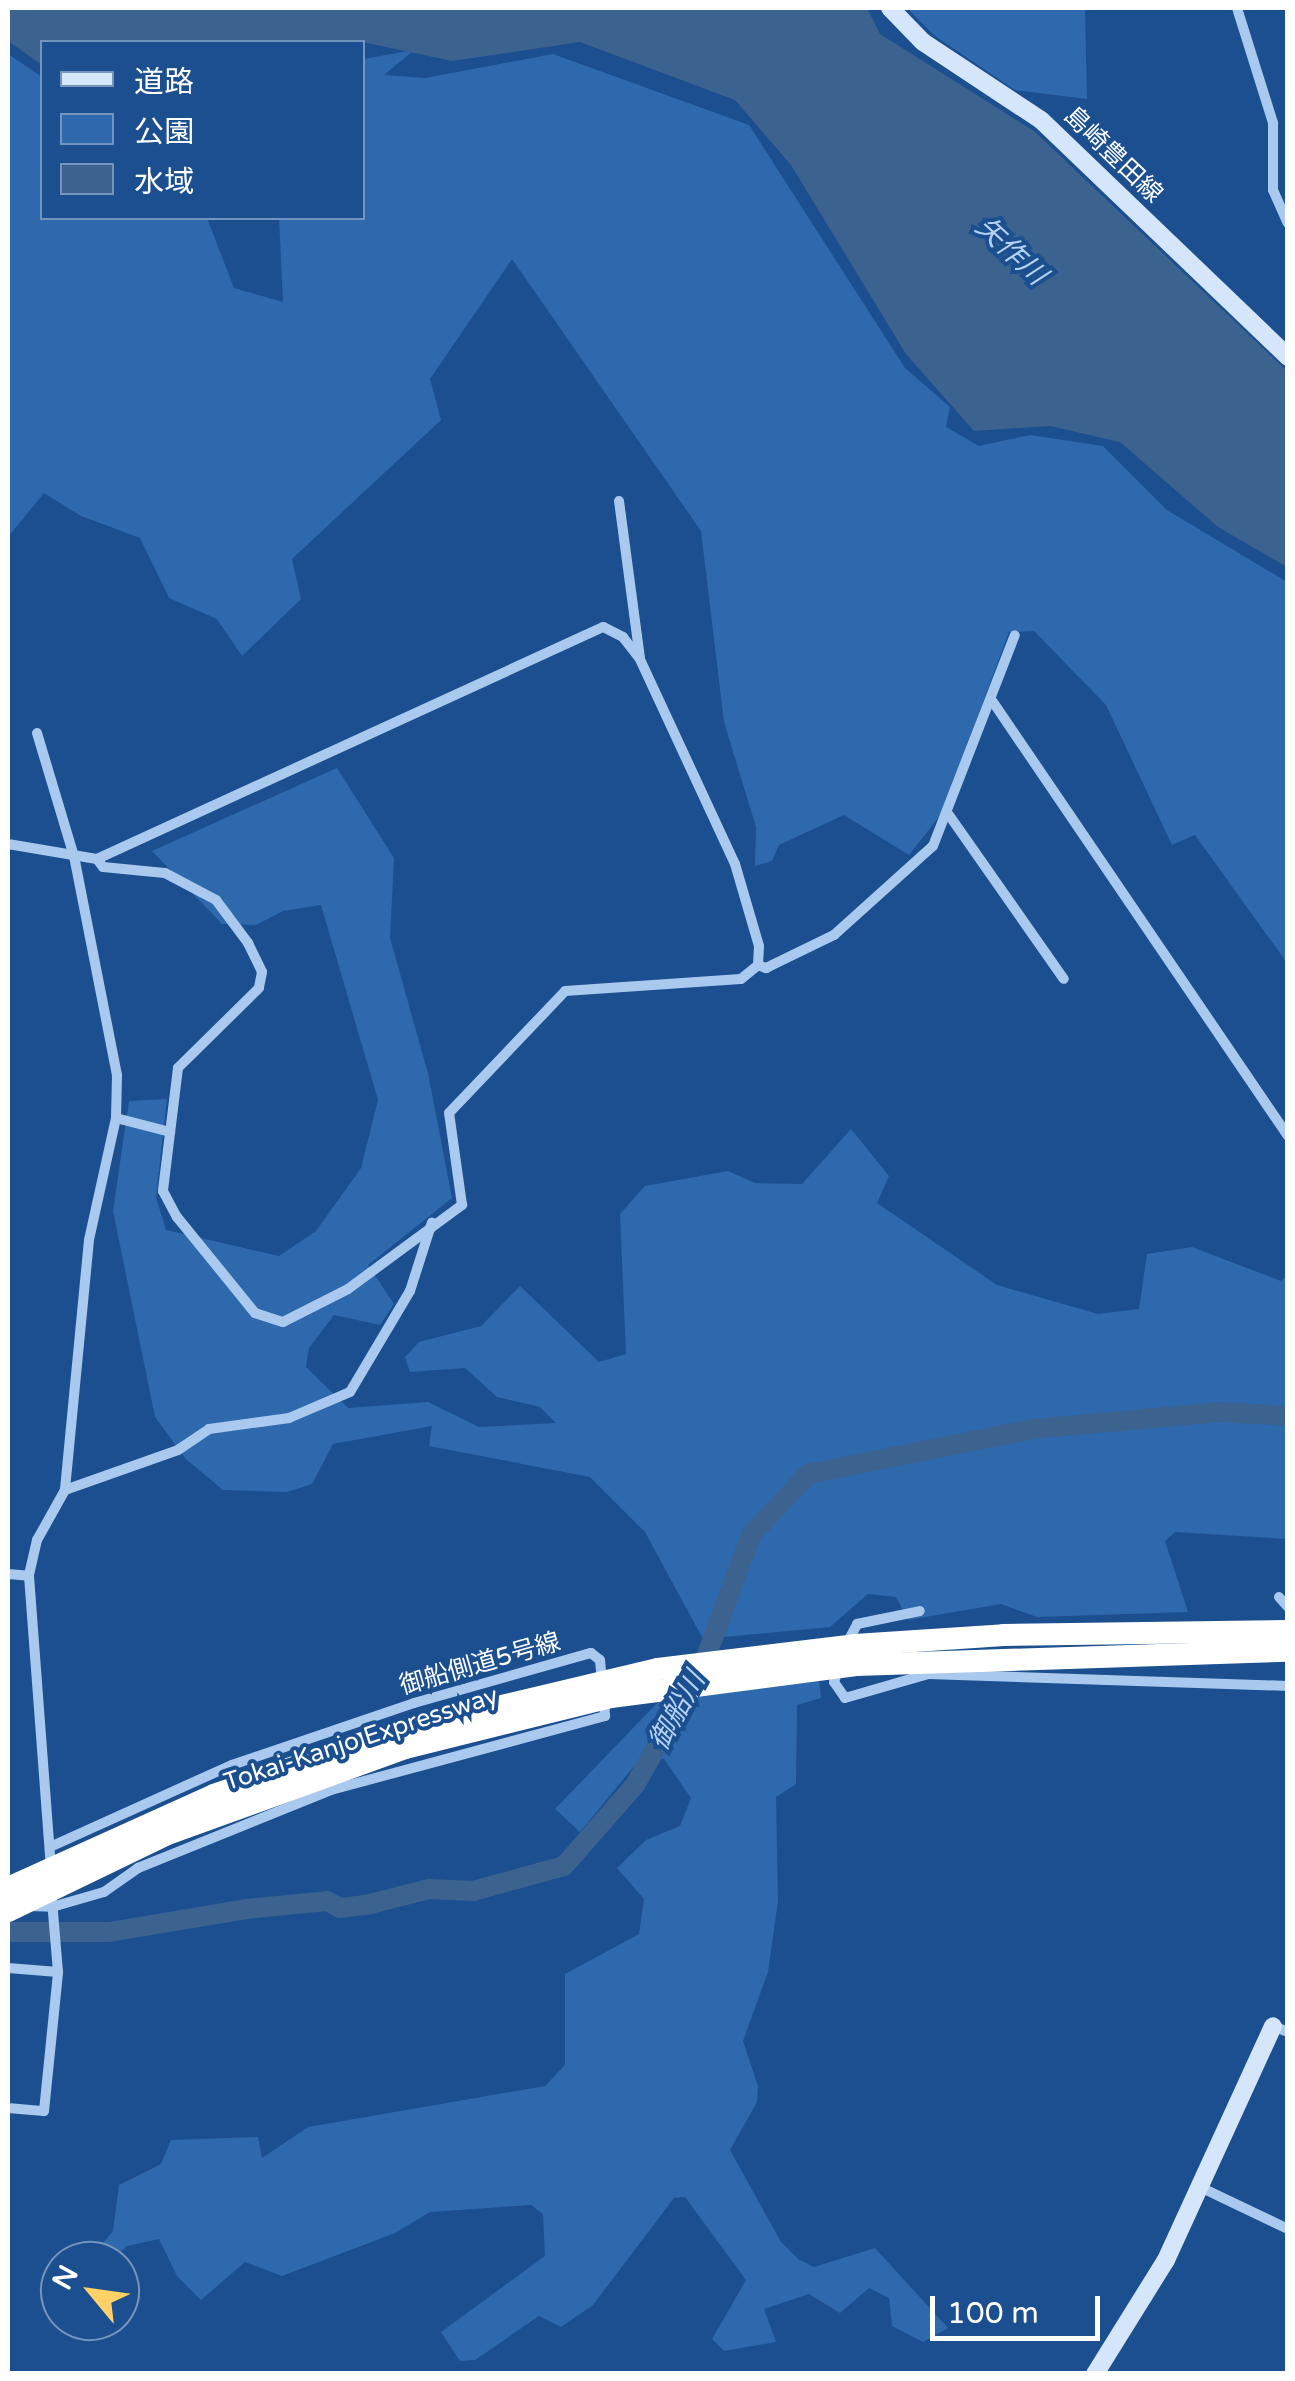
<!DOCTYPE html>
<meta charset="utf-8">
<style>
body{margin:0}
#map{position:relative;width:1295px;height:2381px;overflow:hidden;background:#1b4f8f;font-family:"Varela Round","Noto Sans JP",sans-serif}
div>[style]{position:absolute}
[style*='--x']{left:calc(var(--x)*1px);top:calc(var(--y)*1px);width:calc(var(--w)*1px);rotate:calc(var(--a)*1deg)}
.green>*{inset:0;background:#2e69ad}
.water>*{inset:0;background:#3c6290}
.river>*{height:20px;margin:-10px;padding:0 10px;transform-origin:10px;border-radius:10px;background:#3c6290}
.street>*{height:10px;margin:-5px;padding:0 5px;transform-origin:5px;border-radius:5px;background:#a9c9ee}
.secondary>*{height:18px;margin:-9px;padding:0 9px;transform-origin:9px;border-radius:9px;background:#d6e6fa}
.highway>*{height:22px;margin:-11px;padding:0 11px;transform-origin:11px;border-radius:11px;background:#fff}
.highway-bridge>*{height:22px;margin:-11px;padding:0 11px;transform-origin:11px;border-radius:11px;background:#fff}
span{translate:-50% -50%;white-space:nowrap;text-align:center;line-height:1.15;-webkit-text-stroke:8px #1b4f8f;paint-order:stroke}
.street-label{font-size:25px;color:#fff}
.water-label{font-size:28px;color:#b5d3f5;font-style:italic}
.frame{position:absolute;inset:0;border:10px solid #fff;pointer-events:none}
.legend{position:absolute;left:40px;top:40px;width:325px;height:180px;box-sizing:border-box;background:#1b4f8f;border:2px solid #7695bc;margin:0;padding:12px 18px;list-style:none;font-size:30px;color:#fff}
.legend li{display:flex;align-items:center;gap:20px;height:50px}
.legend b{width:50px;border:2px solid #7695bc}
.north{position:absolute;left:40px;top:2241px;width:100px;height:100px;box-sizing:border-box;background:#1b4f8f;border:2px solid #7695bc;border-radius:50%;rotate:299deg;font-size:28px;font-weight:700;line-height:40px;text-align:center;color:#fff}
.north::after{content:'';display:block;margin:auto;width:35px;height:45px;background:#ffd166;clip-path:polygon(50% 0,100% 100%,50% 72%,0 100%)}
.scale{position:absolute;left:930px;top:2296px;width:170px;height:45px;box-sizing:border-box;border:5px solid #fff;border-top:0;padding-left:12px;font-size:30px;line-height:35px;white-space:nowrap;color:#fff;-webkit-text-stroke:8px #1b4f8f;paint-order:stroke}
</style>
<div id="map">
<div class="green">
<i style="clip-path:polygon(907px 8px,1085px 8px,1087px 99px,1015px 90px,935px 36px)"></i>
<i style="clip-path:polygon(414px 50px,384px 75px,425px 78px,553px 54px,749px 125px,905px 368px,950px 407px,946px 427px,979px 446px,1030px 435px,1103px 446px,1167px 510px,1287px 582px,1287px 963px,1195px 835px,1172px 845px,1106px 705px,1034px 631px,1009px 632px,942px 813px,909px 855px,844px 815px,779px 845px,772px 861px,755px 866px,756px 827px,724px 722px,701px 531px,512px 259px,430px 379px,441px 420px,292px 559px,301px 599px,242px 656px,217px 619px,169px 598px,140px 538px,81px 516px,44px 493px,8px 537px,8px 54px,42px 77px,42px 218px,207px 218px,234px 288px,283px 302px,279px 218px,362px 218px,363px 59px)"></i>
<i style="clip-path:polygon(337px 768px,394px 858px,390px 938px,428px 1073px,452px 1198px,368px 1265px,394px 1304px,380px 1325px,334px 1315px,309px 1348px,306px 1367px,348px 1408px,428px 1402px,479px 1427px,556px 1423px,540px 1407px,497px 1397px,465px 1368px,410px 1372px,405px 1357px,419px 1342px,481px 1326px,520px 1286px,599px 1362px,626px 1354px,620px 1214px,645px 1186px,728px 1171px,755px 1183px,802px 1184px,851px 1129px,889px 1176px,877px 1203px,997px 1285px,1098px 1314px,1139px 1309px,1147px 1254px,1192px 1247px,1281px 1281px,1287px 1275px,1287px 1539px,1175px 1532px,1165px 1541px,1188px 1612px,1037px 1617px,1001px 1604px,908px 1620px,896px 1597px,868px 1594px,830px 1627px,703px 1639px,645px 1532px,590px 1477px,429px 1446px,432px 1426px,333px 1444px,312px 1484px,287px 1492px,223px 1490px,186px 1459px,155px 1417px,113px 1211px,129px 1101px,167px 1099px,156px 1197px,166px 1230px,279px 1256px,316px 1231px,361px 1168px,378px 1100px,321px 905px,283px 911px,256px 925px,222px 924px,152px 851px)"></i>
<i style="clip-path:polygon(819px 1681px,821px 1698px,797px 1705px,796px 1784px,776px 1797px,778px 1901px,768px 1972px,743px 2041px,758px 2086px,757px 2102px,730px 2150px,781px 2242px,798px 2259px,814px 2267px,875px 2248px,948px 2328px,923px 2342px,892px 2326px,889px 2298px,869px 2288px,840px 2313px,809px 2294px,764px 2309px,776px 2342px,724px 2351px,712px 2339px,746px 2280px,685px 2197px,674px 2198px,593px 2305px,561px 2327px,539px 2316px,475px 2360px,460px 2361px,441px 2332px,545px 2256px,543px 2214px,531px 2205px,430px 2212px,395px 2233px,282px 2276px,245px 2262px,201px 2300px,177px 2276px,159px 2239px,127px 2246px,111px 2261px,95px 2253px,113px 2231px,119px 2185px,161px 2164px,171px 2140px,258px 2137px,262px 2158px,308px 2127px,545px 2086px,565px 2065px,565px 1974px,639px 1934px,644px 1899px,617px 1868px,646px 1840px,680px 1826px,691px 1798px,664px 1759px,644px 1754px,580px 1832px,555px 1809px,660px 1700px)"></i>
</div>
<div class="water">
<i style="clip-path:polygon(8px 8px,867px 8px,880px 34px,1034px 131px,1287px 371px,1287px 567px,1218px 527px,1120px 442px,1050px 426px,974px 431px,906px 354px,791px 165px,735px 100px,580px 42px,452px 61px,362px 42px,42px 42px,42px 65px,8px 41px)"></i>
</div>
<div class="river">
<i style="--x:8;--y:1932;--w:101;--a:0"></i>
<i style="--x:109;--y:1932;--w:139;--a:-9.5"></i>
<i style="--x:246;--y:1909;--w:81;--a:-5.6"></i>
<i style="--x:327;--y:1901;--w:15;--a:28"></i>
<i style="--x:340;--y:1908;--w:26;--a:-7"></i>
<i style="--x:366;--y:1905;--w:65;--a:-14.3"></i>
<i style="--x:429;--y:1889;--w:44;--a:2.6"></i>
<i style="--x:473;--y:1891;--w:94;--a:-15.4"></i>
<i style="--x:564;--y:1866;--w:108;--a:-48.8"></i>
<i style="--x:635;--y:1785;--w:138;--a:-60.5"></i>
<i style="--x:703;--y:1665;--w:139;--a:-69.7"></i>
<i style="--x:751;--y:1535;--w:83;--a:-46.9"></i>
<i style="--x:808;--y:1474;--w:229;--a:-11.3"></i>
<i style="--x:1033;--y:1429;--w:189;--a:-5.2"></i>
<i style="--x:1221;--y:1412;--w:67;--a:3.4"></i>
</div>
<div class="street">
<i style="--x:1237;--y:8;--w:121;--a:72.6"></i>
<i style="--x:1273;--y:123;--w:67;--a:90"></i>
<i style="--x:1273;--y:190;--w:36;--a:66"></i>
<i style="--x:619;--y:501;--w:158;--a:82.4"></i>
<i style="--x:993;--y:702;--w:525;--a:55.8"></i>
<i style="--x:37;--y:733;--w:128;--a:73.3"></i>
<i style="--x:74;--y:856;--w:223;--a:78.9"></i>
<i style="--x:117;--y:1075;--w:43;--a:91.3"></i>
<i style="--x:116;--y:1118;--w:125;--a:102.5"></i>
<i style="--x:89;--y:1240;--w:251;--a:95.5"></i>
<i style="--x:65;--y:1490;--w:57;--a:119.2"></i>
<i style="--x:37;--y:1540;--w:37;--a:103"></i>
<i style="--x:29;--y:1576;--w:292;--a:85.7"></i>
<i style="--x:949;--y:815;--w:200;--a:55"></i>
<i style="--x:8;--y:844;--w:90;--a:9.6"></i>
<i style="--x:97;--y:859;--w:10;--a:53"></i>
<i style="--x:103;--y:867;--w:62;--a:5.5"></i>
<i style="--x:165;--y:873;--w:58;--a:27.9"></i>
<i style="--x:216;--y:900;--w:54;--a:53.3"></i>
<i style="--x:248;--y:943;--w:32;--a:64"></i>
<i style="--x:262;--y:972;--w:16;--a:101"></i>
<i style="--x:259;--y:988;--w:114;--a:135.4"></i>
<i style="--x:178;--y:1068;--w:124;--a:97"></i>
<i style="--x:163;--y:1191;--w:30;--a:62"></i>
<i style="--x:177;--y:1217;--w:124;--a:50.9"></i>
<i style="--x:255;--y:1313;--w:29;--a:18"></i>
<i style="--x:283;--y:1322;--w:73;--a:-26.9"></i>
<i style="--x:348;--y:1289;--w:142;--a:-36.4"></i>
<i style="--x:462;--y:1205;--w:93;--a:-98"></i>
<i style="--x:449;--y:1113;--w:168;--a:-46.4"></i>
<i style="--x:565;--y:991;--w:176;--a:-3.9"></i>
<i style="--x:741;--y:979;--w:22;--a:-39"></i>
<i style="--x:758;--y:965;--w:19;--a:-87"></i>
<i style="--x:759;--y:946;--w:85;--a:-106.3"></i>
<i style="--x:735;--y:864;--w:226;--a:-114.9"></i>
<i style="--x:640;--y:659;--w:28;--a:-128"></i>
<i style="--x:623;--y:637;--w:22;--a:-153"></i>
<i style="--x:603;--y:627;--w:557;--a:155.37"></i>
<i style="--x:758;--y:965;--w:9;--a:21"></i>
<i style="--x:766;--y:968;--w:76;--a:-25.9"></i>
<i style="--x:834;--y:935;--w:133;--a:-42"></i>
<i style="--x:933;--y:846;--w:226;--a:-68.8"></i>
<i style="--x:116;--y:1118;--w:56;--a:14.5"></i>
<i style="--x:65;--y:1490;--w:120;--a:-19.5"></i>
<i style="--x:178;--y:1450;--w:37;--a:-34"></i>
<i style="--x:209;--y:1429;--w:81;--a:-7.8"></i>
<i style="--x:289;--y:1418;--w:66;--a:-23.1"></i>
<i style="--x:350;--y:1392;--w:117;--a:-59.3"></i>
<i style="--x:410;--y:1291;--w:72;--a:-72.3"></i>
<i style="--x:8;--y:1574;--w:21;--a:5"></i>
<i style="--x:1279;--y:1597;--w:13;--a:48"></i>
<i style="--x:846;--y:1645;--w:24;--a:-62"></i>
<i style="--x:857;--y:1624;--w:64;--a:-11.7"></i>
<i style="--x:839;--y:1666;--w:17;--a:107"></i>
<i style="--x:834;--y:1682;--w:19;--a:55"></i>
<i style="--x:845;--y:1698;--w:86;--a:-16.1"></i>
<i style="--x:928;--y:1674;--w:360;--a:1.9"></i>
<i style="--x:50;--y:1847;--w:200;--a:-24.3"></i>
<i style="--x:232;--y:1765;--w:192;--a:-18.8"></i>
<i style="--x:414;--y:1703;--w:184;--a:-15.8"></i>
<i style="--x:591;--y:1653;--w:11;--a:38"></i>
<i style="--x:600;--y:1660;--w:22;--a:85"></i>
<i style="--x:29;--y:1906;--w:23;--a:2"></i>
<i style="--x:52;--y:1907;--w:54;--a:-16.1"></i>
<i style="--x:104;--y:1892;--w:42;--a:-35.2"></i>
<i style="--x:138;--y:1868;--w:208;--a:-22"></i>
<i style="--x:331;--y:1790;--w:284;--a:-15.1"></i>
<i style="--x:605;--y:1716;--w:17;--a:-93"></i>
<i style="--x:8;--y:1968;--w:50;--a:4.6"></i>
<i style="--x:1273;--y:2026;--w:16;--a:22"></i>
<i style="--x:8;--y:2108;--w:36;--a:5"></i>
<i style="--x:44;--y:2111;--w:140;--a:-84.2"></i>
<i style="--x:58;--y:1972;--w:83;--a:-94.8"></i>
<i style="--x:1200;--y:2187;--w:98;--a:25.5"></i>
</div>
<div class="secondary">
<i style="--x:890;--y:8;--w:47;--a:45.9"></i>
<i style="--x:923;--y:42;--w:141;--a:33.5"></i>
<i style="--x:1041;--y:120;--w:342;--a:43.8"></i>
<i style="--x:1095;--y:2374;--w:134;--a:-58.1"></i>
<i style="--x:1166;--y:2260;--w:257;--a:-65.4"></i>
</div>
<div class="highway">
<i style="--x:855;--y:1645;--w:149;--a:-3.8"></i>
<i style="--x:1004;--y:1635;--w:284;--a:-0.8"></i>
<i style="--x:856;--y:1665;--w:432;--a:-1.9"></i>
</div>
<div class="highway-bridge">
<i style="--x:8;--y:1888;--w:226;--a:-24.3"></i>
<i style="--x:214;--y:1795;--w:197;--a:-19.3"></i>
<i style="--x:400;--y:1730;--w:265;--a:-13.3"></i>
<i style="--x:658;--y:1669;--w:198;--a:-6.9"></i>
<i style="--x:8;--y:1911;--w:174;--a:-25.8"></i>
<i style="--x:165;--y:1835;--w:255;--a:-19.9"></i>
<i style="--x:405;--y:1748;--w:212;--a:-13.9"></i>
<i style="--x:611;--y:1697;--w:247;--a:-7.4"></i>
</div>
<div class="street-label">
<span style="left:1113px;top:155px;rotate:44deg">島崎豊田線</span>
<span style="left:480px;top:1664px;rotate:-16deg">御船側道5号線</span>
<span style="left:361px;top:1739px;rotate:-18deg">Tokai-Kanjo Expressway</span>
</div>
<div class="water-label">
<span style="left:1011px;top:251px;rotate:43deg">矢作川</span>
<span style="left:677px;top:1711px;rotate:-61deg">御船川</span>
</div>
<div class="frame"></div>
<ul class="legend">
<li><b style="height:12px;background:#d6e6fa"></b>道路</li>
<li><b style="height:28px;background:#2e69ad"></b>公園</li>
<li><b style="height:28px;background:#3c6290"></b>水域</li>
</ul>
<div class="north">N</div>
<div class="scale">100 m</div>
</div>
